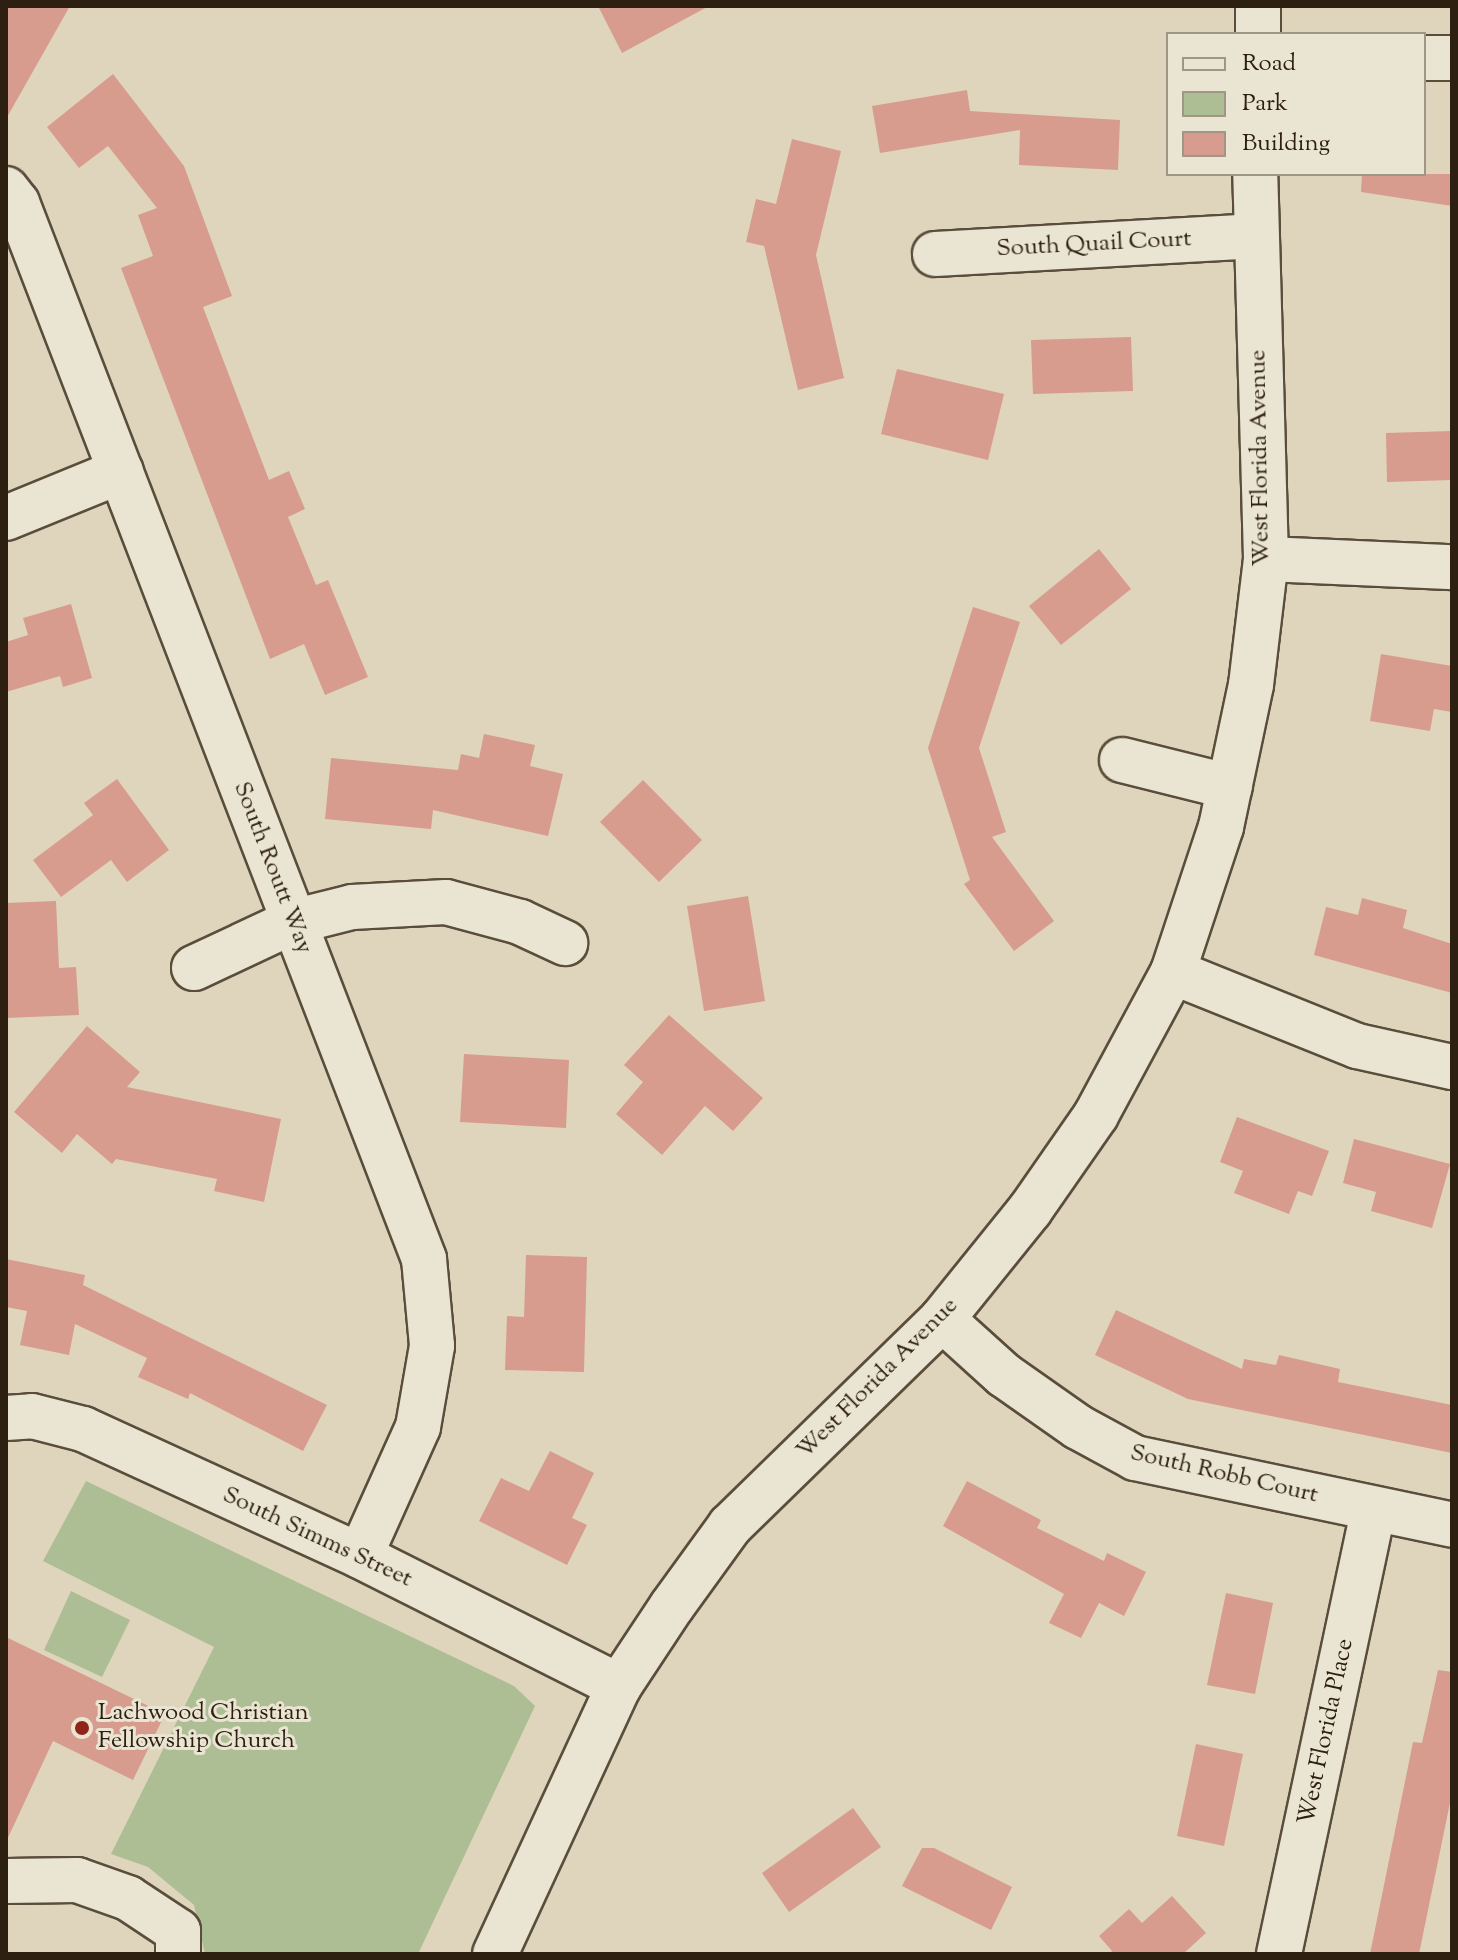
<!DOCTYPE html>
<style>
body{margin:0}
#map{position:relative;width:1458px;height:1960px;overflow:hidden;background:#dfd5bc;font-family:"Sorts Mill Goudy",serif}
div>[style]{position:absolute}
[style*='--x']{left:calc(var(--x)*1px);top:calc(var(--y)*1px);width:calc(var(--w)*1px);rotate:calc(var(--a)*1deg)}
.green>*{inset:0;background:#adbe94}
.building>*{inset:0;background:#d79c8e}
.roads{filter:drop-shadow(2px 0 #5a4d3b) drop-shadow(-2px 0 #5a4d3b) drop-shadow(0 2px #5a4d3b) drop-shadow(0 -2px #5a4d3b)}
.minor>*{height:44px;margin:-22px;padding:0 22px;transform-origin:22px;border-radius:22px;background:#eae4d3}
.dots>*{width:22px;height:22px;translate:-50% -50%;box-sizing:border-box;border:4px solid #eae4d3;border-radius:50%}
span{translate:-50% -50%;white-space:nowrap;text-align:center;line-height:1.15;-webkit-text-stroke:6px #eae4d3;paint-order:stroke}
.street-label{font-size:24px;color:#2e2010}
.poi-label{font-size:24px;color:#2e2010}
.left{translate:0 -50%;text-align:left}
.frame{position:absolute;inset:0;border:8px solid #2e2010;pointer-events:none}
.legend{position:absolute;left:1166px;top:32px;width:260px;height:144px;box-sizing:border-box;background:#eae4d3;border:2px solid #9f9685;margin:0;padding:10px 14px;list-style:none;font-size:24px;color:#2e2010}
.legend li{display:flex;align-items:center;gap:16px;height:40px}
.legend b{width:40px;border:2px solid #9f9685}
</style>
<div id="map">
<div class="green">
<i style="clip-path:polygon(86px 1481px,514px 1686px,535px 1706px,418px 1954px,205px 1954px,194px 1905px,148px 1867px,111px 1854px,214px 1647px,43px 1561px)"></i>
<i style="clip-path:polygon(71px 1591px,130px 1620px,102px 1677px,44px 1650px)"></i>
</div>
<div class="building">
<i style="clip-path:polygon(6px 6px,70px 6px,6px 119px)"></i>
<i style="clip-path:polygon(598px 6px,709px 6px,622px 53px)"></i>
<i style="clip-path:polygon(113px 74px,184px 166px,232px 296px,203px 307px,269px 480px,289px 471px,305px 509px,288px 517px,316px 585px,328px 580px,368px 677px,325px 695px,304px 644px,270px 659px,121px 268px,153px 256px,138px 215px,157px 208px,108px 146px,79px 168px,47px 127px)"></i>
<i style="clip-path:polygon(967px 90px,970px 111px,1120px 120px,1118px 170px,1019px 165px,1020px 130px,880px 153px,872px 106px)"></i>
<i style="clip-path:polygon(792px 139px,841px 151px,816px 255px,844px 378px,798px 390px,764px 246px,746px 242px,756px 199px,776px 204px)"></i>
<i style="clip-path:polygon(1362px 174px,1452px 174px,1452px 206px,1361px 192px)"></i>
<i style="clip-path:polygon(1131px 337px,1133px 391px,1033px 394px,1031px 340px)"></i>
<i style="clip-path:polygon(897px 369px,1004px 394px,988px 460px,881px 434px)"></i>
<i style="clip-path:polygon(1452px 431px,1452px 480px,1387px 482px,1386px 433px)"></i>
<i style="clip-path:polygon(1099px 549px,1131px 589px,1061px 645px,1029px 606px)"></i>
<i style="clip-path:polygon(71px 604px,92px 678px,63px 687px,60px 676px,6px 692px,6px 642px,28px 635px,23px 618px)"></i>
<i style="clip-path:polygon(973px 607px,1020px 622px,979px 748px,1006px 832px,992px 837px,1054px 921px,1014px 951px,964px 884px,970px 880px,928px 748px)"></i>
<i style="clip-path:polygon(1381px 654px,1452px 666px,1452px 712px,1434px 709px,1430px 731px,1370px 721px)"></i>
<i style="clip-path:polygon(484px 734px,535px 745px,530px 766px,563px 774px,548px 836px,433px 810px,431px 829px,325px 819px,331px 758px,458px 770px,461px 754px,479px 758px)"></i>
<i style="clip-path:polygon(117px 779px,169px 850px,127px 882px,111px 860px,61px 897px,33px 860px,93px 815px,84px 803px)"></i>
<i style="clip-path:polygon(643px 780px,702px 840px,659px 882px,600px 822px)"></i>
<i style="clip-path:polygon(748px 896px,765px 1001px,704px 1011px,687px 906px)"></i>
<i style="clip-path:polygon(1362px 898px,1407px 910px,1403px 928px,1452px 944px,1452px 993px,1314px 955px,1326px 907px,1358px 915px)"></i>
<i style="clip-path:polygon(56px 901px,59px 968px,76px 967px,79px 1015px,6px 1018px,6px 903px)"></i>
<i style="clip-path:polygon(669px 1015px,763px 1098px,733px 1131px,705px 1106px,662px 1155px,616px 1114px,643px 1082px,624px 1065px)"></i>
<i style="clip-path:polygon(87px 1026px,140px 1072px,127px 1087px,281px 1119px,264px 1202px,214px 1191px,217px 1179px,116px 1159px,112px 1164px,77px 1134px,62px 1153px,14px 1112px)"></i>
<i style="clip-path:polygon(464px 1054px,569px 1060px,566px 1128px,460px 1122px)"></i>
<i style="clip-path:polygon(1237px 1117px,1329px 1151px,1312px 1196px,1298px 1191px,1289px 1214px,1234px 1193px,1243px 1171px,1220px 1162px)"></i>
<i style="clip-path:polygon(1354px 1139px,1450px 1164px,1432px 1228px,1371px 1211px,1376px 1192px,1343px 1183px)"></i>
<i style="clip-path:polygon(526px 1255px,587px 1257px,584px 1372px,505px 1370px,507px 1316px,524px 1317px)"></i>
<i style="clip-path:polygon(6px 1259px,85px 1275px,83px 1285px,327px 1405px,303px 1451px,190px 1393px,188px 1399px,138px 1377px,147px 1358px,75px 1324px,69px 1355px,20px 1345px,27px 1311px,6px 1307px)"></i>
<i style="clip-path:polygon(1116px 1310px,1242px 1369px,1244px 1359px,1276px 1365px,1279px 1355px,1340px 1369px,1338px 1382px,1452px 1405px,1452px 1453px,1188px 1399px,1095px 1355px)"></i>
<i style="clip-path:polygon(550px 1451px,594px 1473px,572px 1518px,587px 1525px,567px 1565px,479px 1521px,501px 1478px,529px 1491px)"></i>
<i style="clip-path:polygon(967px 1481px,1041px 1520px,1037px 1528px,1104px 1561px,1107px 1553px,1146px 1572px,1124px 1616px,1099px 1603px,1081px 1638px,1049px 1623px,1064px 1594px,943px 1526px)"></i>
<i style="clip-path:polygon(1226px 1593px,1273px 1603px,1255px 1694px,1207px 1685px)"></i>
<i style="clip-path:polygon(6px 1637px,165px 1714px,133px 1780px,53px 1741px,6px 1842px)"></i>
<i style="clip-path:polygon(1438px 1670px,1452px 1672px,1452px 1793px,1419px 1954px,1370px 1954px,1413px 1742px,1422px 1743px)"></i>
<i style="clip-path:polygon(1196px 1744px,1243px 1754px,1224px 1846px,1177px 1836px)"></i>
<i style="clip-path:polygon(853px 1808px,881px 1847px,789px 1912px,762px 1873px)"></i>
<i style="clip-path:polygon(922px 1848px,934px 1848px,1012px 1887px,991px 1930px,902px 1886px)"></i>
<i style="clip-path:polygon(1172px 1896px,1206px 1933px,1183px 1954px,1109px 1954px,1112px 1951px,1099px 1936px,1129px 1909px,1142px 1923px)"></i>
</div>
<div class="roads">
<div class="minor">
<i style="--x:1258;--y:34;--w:28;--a:-90"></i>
<i style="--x:1424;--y:58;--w:28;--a:0"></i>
<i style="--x:6;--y:189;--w:18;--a:52"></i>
<i style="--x:17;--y:203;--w:1132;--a:68.92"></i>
<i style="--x:424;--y:1259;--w:87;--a:84.7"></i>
<i style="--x:432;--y:1346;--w:82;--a:99.8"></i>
<i style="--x:418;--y:1427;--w:141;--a:114.2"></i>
<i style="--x:935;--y:254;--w:319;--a:-3.2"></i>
<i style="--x:6;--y:518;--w:124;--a:-22.2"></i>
<i style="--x:1266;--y:559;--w:186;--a:2.5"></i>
<i style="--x:1122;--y:760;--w:111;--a:14"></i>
<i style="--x:194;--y:968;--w:108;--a:-25.1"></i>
<i style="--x:292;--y:922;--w:62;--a:-14"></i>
<i style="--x:352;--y:907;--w:94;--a:-3"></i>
<i style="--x:446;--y:902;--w:77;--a:15.1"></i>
<i style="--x:520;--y:922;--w:50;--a:25"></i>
<i style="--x:1173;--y:972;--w:198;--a:21.9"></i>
<i style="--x:1357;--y:1046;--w:97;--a:12.5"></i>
<i style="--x:942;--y:1319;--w:84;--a:42.1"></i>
<i style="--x:1004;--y:1375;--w:90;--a:35.1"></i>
<i style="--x:1078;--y:1427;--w:65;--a:28.5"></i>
<i style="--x:1135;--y:1458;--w:324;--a:11.9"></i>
<i style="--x:6;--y:1418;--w:26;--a:-4"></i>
<i style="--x:32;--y:1416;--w:53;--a:14.3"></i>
<i style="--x:83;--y:1429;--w:305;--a:24.6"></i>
<i style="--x:360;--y:1556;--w:290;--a:26.7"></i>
<i style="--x:6;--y:1881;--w:71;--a:-0.8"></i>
<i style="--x:77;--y:1880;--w:54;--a:19.4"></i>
<i style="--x:128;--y:1898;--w:60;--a:33.4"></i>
<i style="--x:178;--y:1931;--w:23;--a:90"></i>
<i style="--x:495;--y:1954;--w:295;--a:-65.2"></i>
<i style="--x:619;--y:1686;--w:96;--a:-56.5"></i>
<i style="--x:672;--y:1606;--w:99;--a:-54.1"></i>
<i style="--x:730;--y:1526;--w:296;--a:-44.3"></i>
<i style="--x:942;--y:1319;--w:140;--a:-51.1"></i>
<i style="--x:1030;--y:1210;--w:116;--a:-55.2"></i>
<i style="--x:1096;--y:1115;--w:162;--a:-61.7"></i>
<i style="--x:1173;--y:972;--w:153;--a:-71.7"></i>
<i style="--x:1221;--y:827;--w:145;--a:-78.1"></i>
<i style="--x:1251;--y:685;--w:127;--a:-83.2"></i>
<i style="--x:1266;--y:559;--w:385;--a:-91.6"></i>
<i style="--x:1279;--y:1954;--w:454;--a:-78"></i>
</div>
</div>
<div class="dots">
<i style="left:82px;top:1728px;background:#8f2418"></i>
</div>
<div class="street-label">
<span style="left:1094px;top:245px;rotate:-3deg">South Quail Court</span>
<span style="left:1261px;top:458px;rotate:-91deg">West Florida Avenue</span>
<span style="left:272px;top:868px;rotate:69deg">South Routt Way</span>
<span style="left:878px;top:1379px;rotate:-45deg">West Florida Avenue</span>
<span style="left:1224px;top:1475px;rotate:13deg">South Robb Court</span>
<span style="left:317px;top:1538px;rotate:25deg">South Simms Street</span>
<span style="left:1327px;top:1732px;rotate:-78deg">West Florida Place</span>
</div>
<div class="poi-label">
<span class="left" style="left:98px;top:1728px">Lachwood Christian<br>Fellowship Church</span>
</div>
<div class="frame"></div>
<ul class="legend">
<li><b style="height:10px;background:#eae4d3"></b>Road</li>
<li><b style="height:22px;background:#adbe94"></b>Park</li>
<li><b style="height:22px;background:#d79c8e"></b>Building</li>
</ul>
</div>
